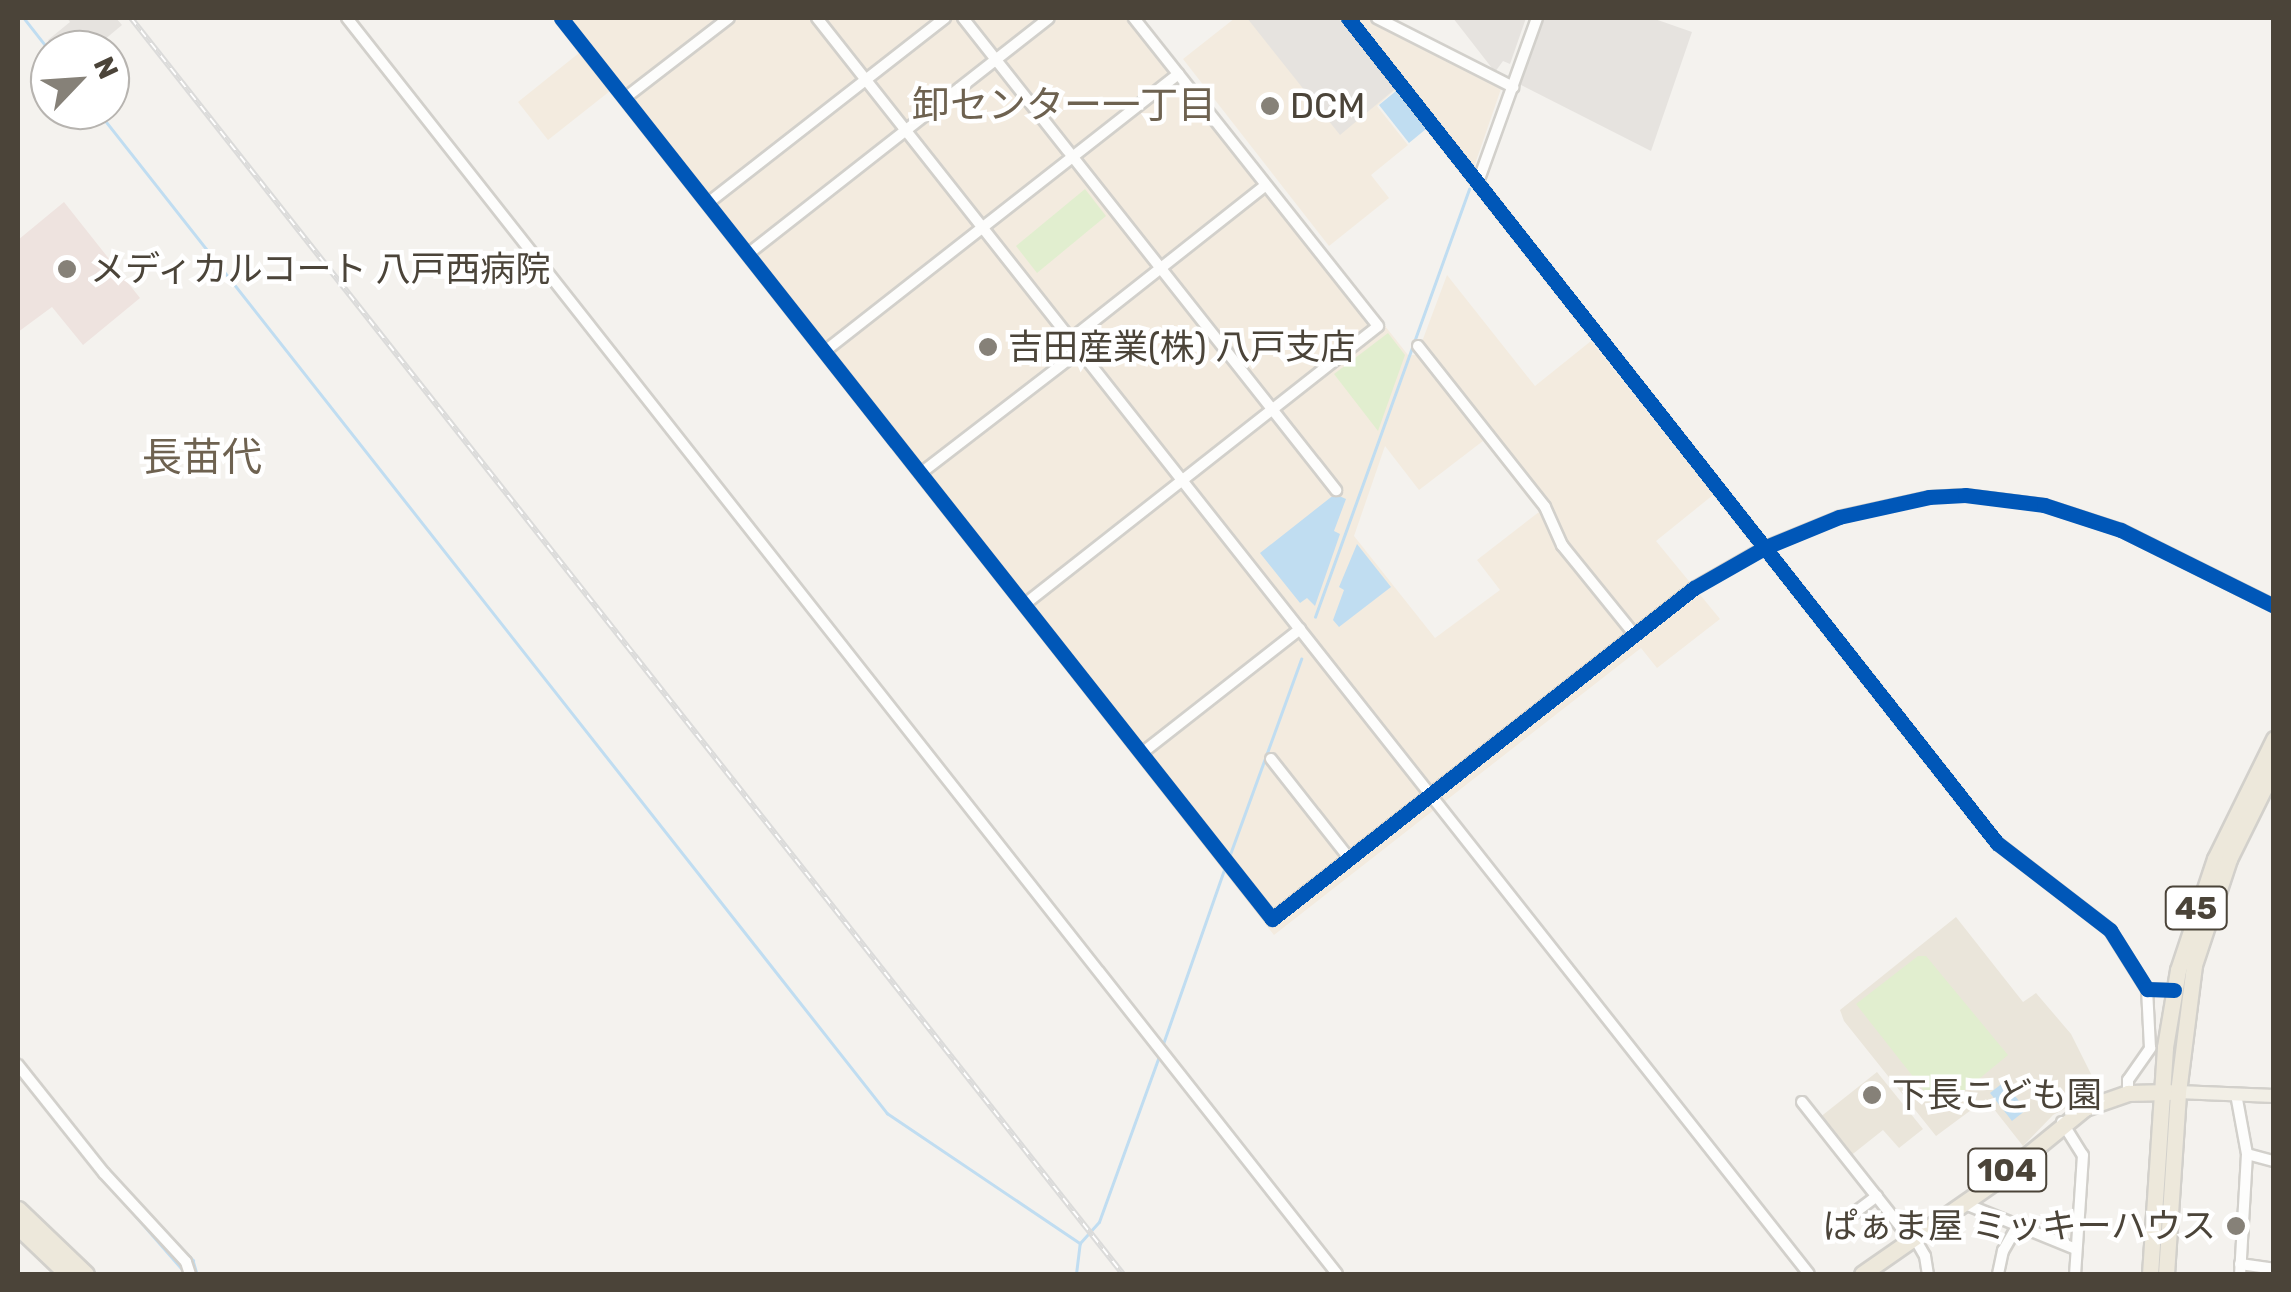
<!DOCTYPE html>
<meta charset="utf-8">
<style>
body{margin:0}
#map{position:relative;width:2291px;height:1292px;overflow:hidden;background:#f4f2ee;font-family:Rubik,"Noto Sans JP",sans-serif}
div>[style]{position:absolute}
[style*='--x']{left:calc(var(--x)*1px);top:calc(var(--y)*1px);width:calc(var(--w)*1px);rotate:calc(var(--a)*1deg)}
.commercial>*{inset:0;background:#f3ebdf}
.education>*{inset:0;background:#eae5da}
.medical>*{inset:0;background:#eee3df}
.green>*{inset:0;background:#e1eecf}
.parking>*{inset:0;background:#e6e3df}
.water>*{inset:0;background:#c0ddf1}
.stream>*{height:2.5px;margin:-1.25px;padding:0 1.25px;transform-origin:1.25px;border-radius:1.25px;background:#c0ddf1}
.roads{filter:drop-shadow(2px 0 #d2d0cb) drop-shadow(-2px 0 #d2d0cb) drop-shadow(0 2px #d2d0cb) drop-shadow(0 -2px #d2d0cb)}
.minor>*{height:10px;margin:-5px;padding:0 5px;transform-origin:5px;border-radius:5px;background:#fdfdfc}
.major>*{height:12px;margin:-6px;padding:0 6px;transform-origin:6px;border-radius:6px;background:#f2efe6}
.highway>*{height:15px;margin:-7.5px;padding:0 7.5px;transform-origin:7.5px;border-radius:7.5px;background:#ede8db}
.rail>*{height:6px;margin-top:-3px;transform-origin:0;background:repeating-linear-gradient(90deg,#fff 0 8px,#dbdbda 0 16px);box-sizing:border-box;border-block:2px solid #dbdbda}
.cycleway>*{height:15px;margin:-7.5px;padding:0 7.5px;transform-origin:7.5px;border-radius:7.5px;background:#0057b8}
.dots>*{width:28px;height:28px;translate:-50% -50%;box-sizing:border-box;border:5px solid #fff;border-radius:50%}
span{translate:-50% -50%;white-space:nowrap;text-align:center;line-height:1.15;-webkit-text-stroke:9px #fff;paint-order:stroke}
.shield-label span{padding:2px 8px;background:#fff;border:2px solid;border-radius:8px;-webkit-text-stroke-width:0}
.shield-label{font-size:32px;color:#4b4439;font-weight:700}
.poi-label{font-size:35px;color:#4b4439}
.left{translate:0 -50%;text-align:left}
.right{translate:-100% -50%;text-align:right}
.neighbourhood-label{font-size:38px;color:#6e6250}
.quarter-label{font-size:40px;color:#6e6250}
.frame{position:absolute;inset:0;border:20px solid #4b4439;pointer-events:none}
.north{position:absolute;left:30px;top:30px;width:100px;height:100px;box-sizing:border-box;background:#fff;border:2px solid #b7b4b0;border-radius:50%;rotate:65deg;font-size:28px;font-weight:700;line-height:40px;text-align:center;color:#4b4439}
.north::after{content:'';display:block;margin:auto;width:35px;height:45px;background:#868178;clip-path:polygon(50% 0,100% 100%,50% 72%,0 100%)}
</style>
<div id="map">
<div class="commercial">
<i style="clip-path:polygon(evenodd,552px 18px,1141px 18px,1408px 355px,1417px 355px,1447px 275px,1535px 386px,1591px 341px,1713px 495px,1656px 541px,1720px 619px,1657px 668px,1641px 648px,1274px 935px,610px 91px,548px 140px,518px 102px,579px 53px,552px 18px,1483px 441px,1539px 512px,1477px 560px,1500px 590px,1435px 638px,1354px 536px,1385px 446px,1419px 490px,1483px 441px)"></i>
<i style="clip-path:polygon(1235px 18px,1339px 18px,1396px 89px,1377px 106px,1408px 145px,1371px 175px,1389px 198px,1329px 246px,1183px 59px)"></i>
<i style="clip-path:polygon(1357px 18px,1368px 18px,1502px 86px,1474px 167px)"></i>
</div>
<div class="education">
<i style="clip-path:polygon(1956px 917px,2023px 1002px,2036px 993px,2071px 1034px,2099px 1090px,2053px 1115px,2023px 1146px,1986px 1099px,1936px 1136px,1844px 1021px,1840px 1010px)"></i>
<i style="clip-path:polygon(1877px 1072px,1923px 1129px,1899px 1148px,1883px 1130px,1849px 1157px,1819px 1118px)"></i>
</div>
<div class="medical">
<i style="clip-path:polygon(64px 202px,140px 298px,83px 345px,52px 307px,18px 332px,18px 240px)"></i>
</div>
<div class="green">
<i style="clip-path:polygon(1085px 189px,1106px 216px,1037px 273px,1016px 246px)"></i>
<i style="clip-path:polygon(1388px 333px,1405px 355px,1378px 431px,1334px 374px)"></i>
<i style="clip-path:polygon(1918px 956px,1926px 956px,2008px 1055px,1940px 1111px,1856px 1004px)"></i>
</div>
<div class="parking">
<i style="clip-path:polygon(67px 18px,116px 18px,122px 25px,92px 50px,56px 50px,48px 40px,70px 22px)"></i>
<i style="clip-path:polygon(1247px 18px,1338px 18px,1395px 89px,1340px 135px)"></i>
<i style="clip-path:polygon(1453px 18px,1526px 18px,1510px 64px,1503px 61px,1495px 72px)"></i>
<i style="clip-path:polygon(1543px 18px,1652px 18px,1692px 32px,1651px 151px,1517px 83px)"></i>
</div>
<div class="water">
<i style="clip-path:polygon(1396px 91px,1426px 129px,1409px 143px,1379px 105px)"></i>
<i style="clip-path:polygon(1335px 494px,1346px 499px,1334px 531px,1340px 534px,1315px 606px,1307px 598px,1300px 603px,1260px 553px)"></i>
<i style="clip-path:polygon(1357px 544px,1391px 587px,1339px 627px,1333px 620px,1344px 590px,1339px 587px)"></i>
<i style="clip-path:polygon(2004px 1082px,2026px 1110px,2012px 1121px,1990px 1093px)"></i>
</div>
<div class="stream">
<i style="--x:24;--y:18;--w:42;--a:51.8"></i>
<i style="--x:97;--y:110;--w:1277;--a:51.77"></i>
<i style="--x:887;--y:1113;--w:233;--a:34"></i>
<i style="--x:1487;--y:143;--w:57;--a:-70.6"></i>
<i style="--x:1315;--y:617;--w:455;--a:-70.2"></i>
<i style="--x:1228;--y:860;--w:214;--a:-70"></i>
<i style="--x:1163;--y:1044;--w:188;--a:-70.7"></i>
<i style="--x:18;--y:1057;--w:149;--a:51.3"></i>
<i style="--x:111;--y:1173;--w:120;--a:46.7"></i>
<i style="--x:193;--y:1260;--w:15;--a:74"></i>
<i style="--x:87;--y:1160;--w:147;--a:48.9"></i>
<i style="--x:1076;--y:1274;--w:31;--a:-83"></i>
<i style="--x:1080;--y:1243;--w:28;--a:-48"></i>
<i style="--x:1099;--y:1222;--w:177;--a:-70.1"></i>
</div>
<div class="roads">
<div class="minor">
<i style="--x:347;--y:18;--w:1599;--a:51.75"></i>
<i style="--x:561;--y:18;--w:1148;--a:51.72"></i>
<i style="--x:1272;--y:919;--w:536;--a:-38.11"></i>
<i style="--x:1694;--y:588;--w:83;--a:-29.7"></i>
<i style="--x:1766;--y:547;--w:79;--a:-22.3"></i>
<i style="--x:1839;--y:517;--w:92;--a:-12.5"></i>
<i style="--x:1929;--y:497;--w:36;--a:-3"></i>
<i style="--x:1965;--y:495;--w:80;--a:7.2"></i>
<i style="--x:2044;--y:505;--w:81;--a:18"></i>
<i style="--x:2121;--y:530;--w:171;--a:26.4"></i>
<i style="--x:817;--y:18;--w:1600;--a:51.7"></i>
<i style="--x:963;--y:18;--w:602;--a:51.68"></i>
<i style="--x:1348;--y:18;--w:1050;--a:51.81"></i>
<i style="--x:1997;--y:843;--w:143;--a:37.6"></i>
<i style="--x:2110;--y:930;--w:70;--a:57.9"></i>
<i style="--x:2147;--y:989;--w:27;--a:2"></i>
<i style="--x:1377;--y:18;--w:153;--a:26.9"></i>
<i style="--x:625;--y:98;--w:131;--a:-37.6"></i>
<i style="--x:1478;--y:182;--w:174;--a:-70.2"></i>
<i style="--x:708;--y:203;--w:301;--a:-38"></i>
<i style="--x:748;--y:254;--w:382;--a:-38.1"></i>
<i style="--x:1071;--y:339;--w:248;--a:-38.3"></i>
<i style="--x:1418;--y:346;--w:205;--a:51.7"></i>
<i style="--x:1545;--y:507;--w:42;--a:65.9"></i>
<i style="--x:1562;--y:545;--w:114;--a:51"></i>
<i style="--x:825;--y:351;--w:449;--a:-38.1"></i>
<i style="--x:921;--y:473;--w:202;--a:-37.6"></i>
<i style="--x:1025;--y:604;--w:449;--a:-38.2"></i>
<i style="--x:1378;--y:326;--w:393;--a:-128.4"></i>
<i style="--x:1142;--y:753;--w:201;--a:-38.1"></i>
<i style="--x:1271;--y:759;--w:126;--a:51.8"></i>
<i style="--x:18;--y:1065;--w:138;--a:51.5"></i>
<i style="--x:104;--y:1173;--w:121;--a:47.3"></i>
<i style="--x:186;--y:1262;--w:13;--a:72"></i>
<i style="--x:2128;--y:1093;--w:13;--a:-90"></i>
<i style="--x:2128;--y:1080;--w:39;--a:-55"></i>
<i style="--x:2150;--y:1048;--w:59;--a:-92.9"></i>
<i style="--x:2236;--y:1094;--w:61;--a:79.6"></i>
<i style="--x:2247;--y:1154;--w:120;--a:93.3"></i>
<i style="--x:1802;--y:1102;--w:176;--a:51.7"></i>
<i style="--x:2062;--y:1122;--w:39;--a:58"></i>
<i style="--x:2083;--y:1155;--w:119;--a:93.8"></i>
<i style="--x:2247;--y:1154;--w:28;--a:15"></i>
<i style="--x:1963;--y:1203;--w:122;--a:22.2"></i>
<i style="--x:1849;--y:1217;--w:35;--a:-37"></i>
<i style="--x:1914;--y:1237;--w:22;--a:60"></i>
<i style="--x:1925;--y:1256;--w:18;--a:81"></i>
<i style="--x:2240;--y:1264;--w:34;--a:8"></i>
<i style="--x:1998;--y:1274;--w:24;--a:-78"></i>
<i style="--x:2003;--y:1251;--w:30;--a:-60"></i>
</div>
<div class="major">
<i style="--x:2178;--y:1092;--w:96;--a:2.4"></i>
</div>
<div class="highway">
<i style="--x:18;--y:1209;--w:94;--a:43.7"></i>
<i style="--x:18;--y:1227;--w:68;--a:43.8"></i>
<i style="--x:1862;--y:1274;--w:160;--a:-34.8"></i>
<i style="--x:1993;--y:1183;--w:119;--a:-39.2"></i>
<i style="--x:2085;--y:1108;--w:46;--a:-19.2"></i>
<i style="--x:2128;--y:1093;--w:41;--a:-1.4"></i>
<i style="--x:2150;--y:1274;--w:227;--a:-86.2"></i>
<i style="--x:2165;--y:1047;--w:78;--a:-80.4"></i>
<i style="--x:2178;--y:970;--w:117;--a:-71.6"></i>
<i style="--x:2215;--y:859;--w:134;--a:-63.8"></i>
<i style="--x:2166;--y:1274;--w:182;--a:-86.2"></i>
<i style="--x:2178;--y:1092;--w:128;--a:-82.8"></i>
<i style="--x:2194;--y:965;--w:112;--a:-71.7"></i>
<i style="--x:2229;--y:859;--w:102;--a:-63.7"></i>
</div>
</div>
<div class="rail">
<i style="--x:131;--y:18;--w:1600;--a:51.7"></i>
</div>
<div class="cycleway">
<i style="--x:561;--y:18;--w:1148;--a:51.72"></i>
<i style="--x:1272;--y:919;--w:536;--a:-38.11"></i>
<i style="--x:1694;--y:588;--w:83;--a:-29.7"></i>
<i style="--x:1766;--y:547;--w:79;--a:-22.3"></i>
<i style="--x:1839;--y:517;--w:92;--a:-12.5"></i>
<i style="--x:1929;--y:497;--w:36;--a:-3"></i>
<i style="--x:1965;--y:495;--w:80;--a:7.2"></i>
<i style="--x:2044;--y:505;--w:81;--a:18"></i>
<i style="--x:2121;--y:530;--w:171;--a:26.4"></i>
<i style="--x:1348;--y:18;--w:1050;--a:51.81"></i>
<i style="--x:1997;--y:843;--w:143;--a:37.6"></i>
<i style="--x:2110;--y:930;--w:70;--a:57.9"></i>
<i style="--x:2147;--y:989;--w:27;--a:2"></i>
</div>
<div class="dots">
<i style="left:1270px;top:106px;background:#868178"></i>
<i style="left:67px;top:269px;background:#868178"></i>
<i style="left:988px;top:347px;background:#868178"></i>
<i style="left:1872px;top:1095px;background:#868178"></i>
<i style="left:2236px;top:1226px;background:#868178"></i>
</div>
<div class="shield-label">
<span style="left:2196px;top:908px">45</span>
<span style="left:2007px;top:1170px">104</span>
</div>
<div class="poi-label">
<span class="left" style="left:1290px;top:106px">DCM</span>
<span class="left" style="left:90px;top:269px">メディカルコート 八戸西病院</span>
<span class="left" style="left:1008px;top:347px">吉田産業(株) 八戸支店</span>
<span class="left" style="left:1892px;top:1095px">下長こども園</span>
<span class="right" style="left:2216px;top:1226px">ぱぁま屋 ミッキーハウス</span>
</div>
<div class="neighbourhood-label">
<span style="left:1064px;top:106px">卸センター一丁目</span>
</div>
<div class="quarter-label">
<span style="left:202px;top:458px">長苗代</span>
</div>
<div class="frame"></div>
<div class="north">N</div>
</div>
